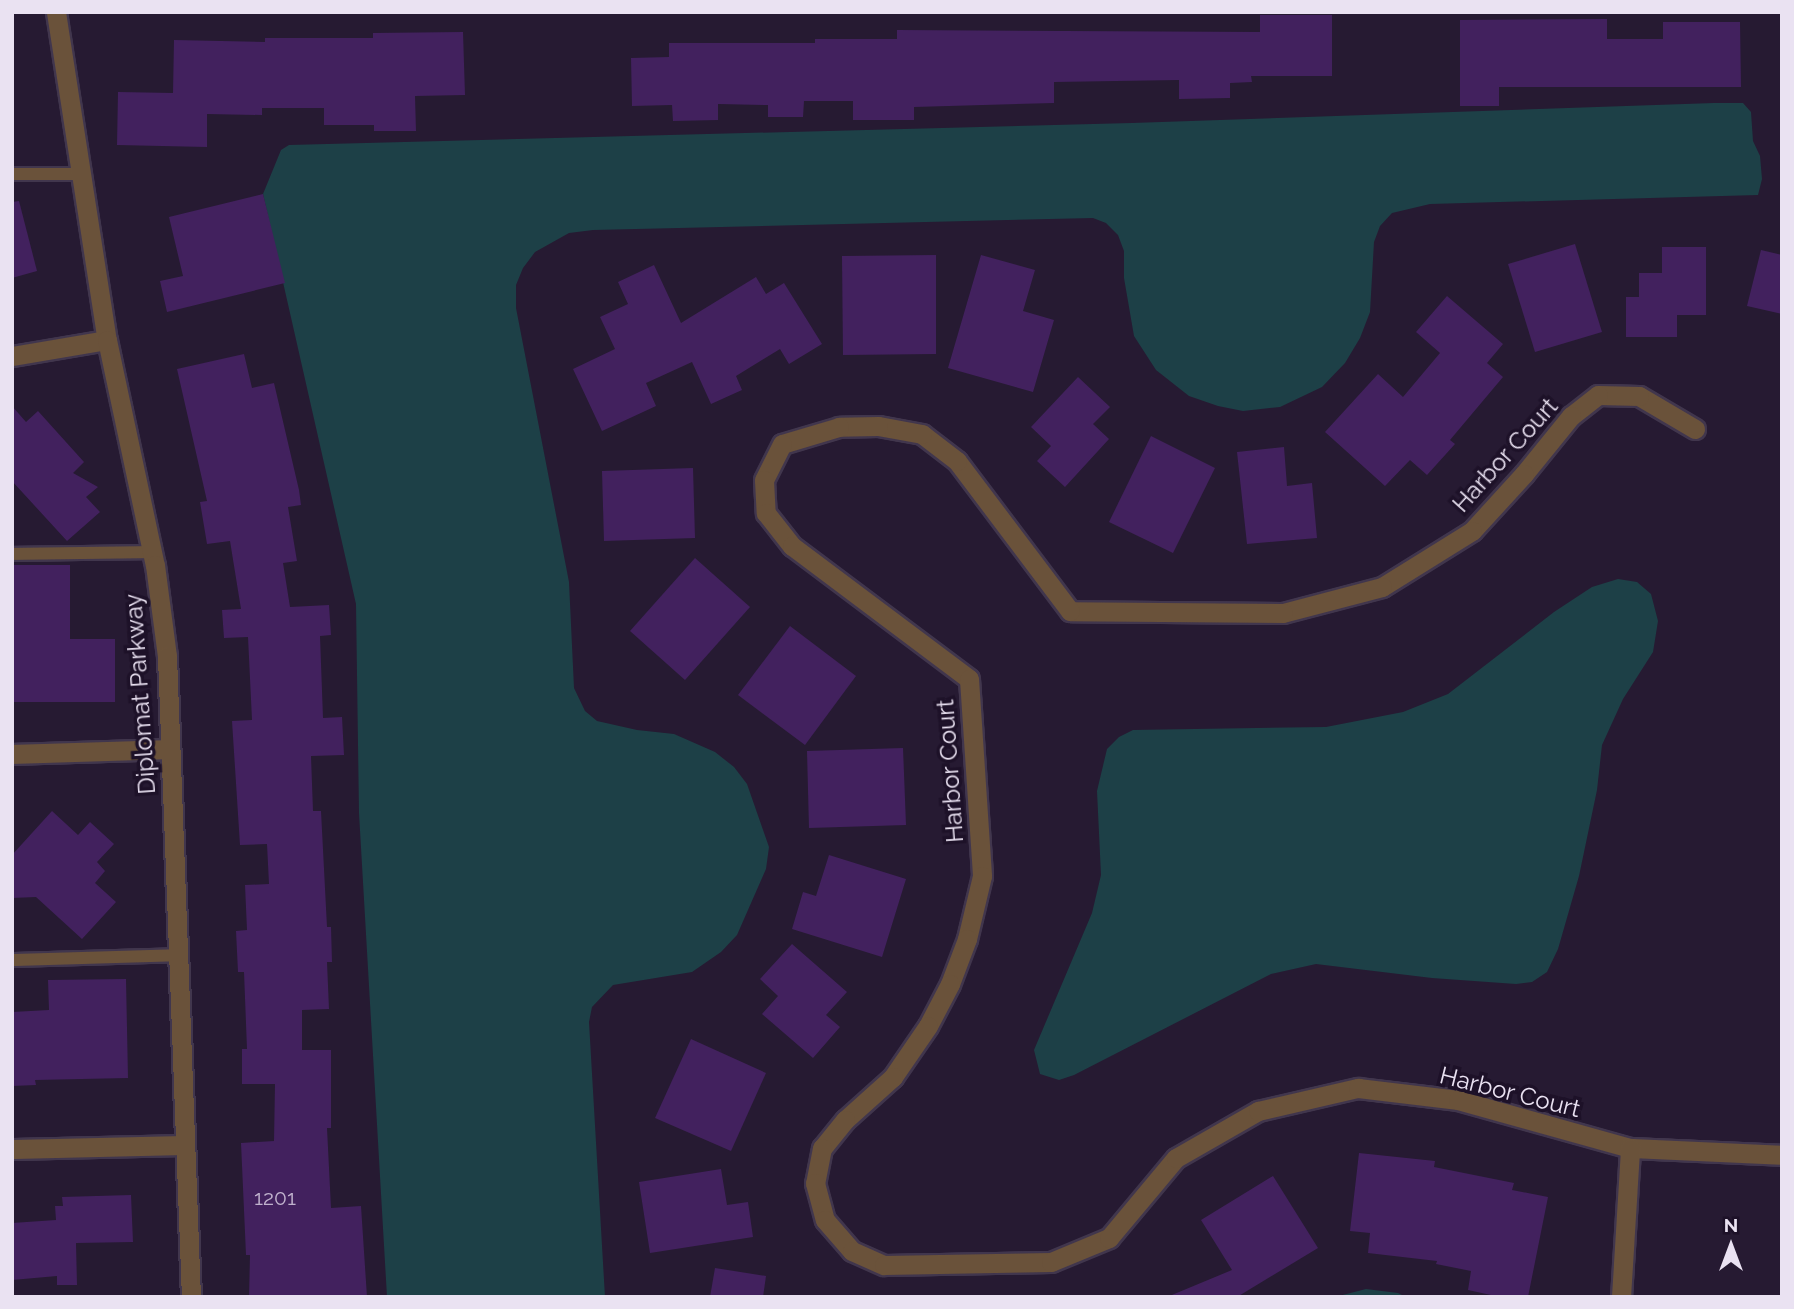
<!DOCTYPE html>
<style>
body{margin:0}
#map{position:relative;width:1794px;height:1309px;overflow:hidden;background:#261a32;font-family:Raleway,sans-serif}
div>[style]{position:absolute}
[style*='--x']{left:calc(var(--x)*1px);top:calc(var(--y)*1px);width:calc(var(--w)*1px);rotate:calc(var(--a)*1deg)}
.water>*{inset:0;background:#1d4047}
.building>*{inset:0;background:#42215e}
.roads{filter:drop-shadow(2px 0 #41364d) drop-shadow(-2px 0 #41364d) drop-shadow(0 2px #41364d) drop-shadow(0 -2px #41364d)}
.service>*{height:12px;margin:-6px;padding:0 6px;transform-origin:6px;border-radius:6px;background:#6a523a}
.minor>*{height:19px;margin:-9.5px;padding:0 9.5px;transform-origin:9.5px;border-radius:9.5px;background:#6a523a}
.tertiary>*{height:19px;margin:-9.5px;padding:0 9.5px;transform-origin:9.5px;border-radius:9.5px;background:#6a523a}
span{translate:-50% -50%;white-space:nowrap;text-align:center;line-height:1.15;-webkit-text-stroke:7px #1d1128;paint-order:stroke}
.number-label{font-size:21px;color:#c0b2cd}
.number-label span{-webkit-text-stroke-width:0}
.street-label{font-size:24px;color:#eae2f2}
.frame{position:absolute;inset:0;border:14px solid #eae2f2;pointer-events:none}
.north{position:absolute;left:1696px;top:1211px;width:70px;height:70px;-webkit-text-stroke:5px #1d1128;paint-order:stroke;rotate:0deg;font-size:19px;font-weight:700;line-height:28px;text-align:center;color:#eae2f2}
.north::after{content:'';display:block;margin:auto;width:24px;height:32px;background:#eae2f2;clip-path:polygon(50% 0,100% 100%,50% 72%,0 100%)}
</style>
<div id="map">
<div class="water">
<i style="clip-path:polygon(1714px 103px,1743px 103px,1751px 112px,1753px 141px,1760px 156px,1762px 179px,1758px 195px,1430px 204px,1392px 213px,1380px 226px,1374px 242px,1370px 312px,1360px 338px,1345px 363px,1322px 387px,1280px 407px,1243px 411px,1218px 406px,1189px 396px,1156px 370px,1134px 336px,1124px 278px,1124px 251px,1118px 235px,1106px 223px,1093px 218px,593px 230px,569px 233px,535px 252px,523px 268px,516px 285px,516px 308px,569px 582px,574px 688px,585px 711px,597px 721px,637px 730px,674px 734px,715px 752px,734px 767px,747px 784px,769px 847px,766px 869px,737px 935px,721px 952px,692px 972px,613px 985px,592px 1007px,589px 1022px,605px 1297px,387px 1297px,359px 813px,356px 604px,263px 194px,281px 150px,289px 145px,1132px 123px)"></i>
<i style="clip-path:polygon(1618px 579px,1637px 582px,1651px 594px,1658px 621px,1653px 652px,1623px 699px,1602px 745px,1597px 790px,1579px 876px,1558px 949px,1547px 972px,1532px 982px,1516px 984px,1432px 978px,1316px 964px,1271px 974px,1074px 1075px,1059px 1080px,1040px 1074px,1034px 1050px,1092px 913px,1101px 875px,1097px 791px,1107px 749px,1119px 737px,1133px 730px,1326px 727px,1403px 712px,1448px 694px,1554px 612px,1592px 587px)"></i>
<i style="clip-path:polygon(1366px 1289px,1398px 1293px,1406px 1297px,1335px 1297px)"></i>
</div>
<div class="building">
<i style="clip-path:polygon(1260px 15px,1332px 15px,1332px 76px,1251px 76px,1252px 82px,1230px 83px,1230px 98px,1179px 99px,1179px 80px,1054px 82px,1054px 103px,914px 107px,914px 120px,853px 120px,853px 101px,804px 101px,803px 117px,768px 117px,768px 105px,718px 104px,718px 120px,673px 121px,672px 105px,632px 106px,631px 58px,669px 57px,669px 43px,815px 43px,815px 39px,897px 39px,897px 30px,1260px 32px)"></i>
<i style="clip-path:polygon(1607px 19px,1607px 39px,1663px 39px,1663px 22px,1740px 22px,1741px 87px,1499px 87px,1499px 106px,1460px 106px,1460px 20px)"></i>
<i style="clip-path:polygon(463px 32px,465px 95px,415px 96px,416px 131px,374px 131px,374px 125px,324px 125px,324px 108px,262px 108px,262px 115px,207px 114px,207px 147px,117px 145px,118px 92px,173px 93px,174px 40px,265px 42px,265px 38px,373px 38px,373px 33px)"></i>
<i style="clip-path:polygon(263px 194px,285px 283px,167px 312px,160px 281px,183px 276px,169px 217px)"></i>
<i style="clip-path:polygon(19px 201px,37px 271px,12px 278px,12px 202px)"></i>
<i style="clip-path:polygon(1575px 244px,1602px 332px,1535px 352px,1508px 264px)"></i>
<i style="clip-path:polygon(1662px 247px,1706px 247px,1706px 315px,1677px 315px,1677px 337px,1626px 337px,1626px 297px,1639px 297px,1639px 273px,1662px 273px)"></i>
<i style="clip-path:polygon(1761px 250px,1782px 255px,1782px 314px,1747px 306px)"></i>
<i style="clip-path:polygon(936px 255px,936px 354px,843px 355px,842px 256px)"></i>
<i style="clip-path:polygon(981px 255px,1035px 270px,1023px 311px,1054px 320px,1033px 392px,948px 368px)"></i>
<i style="clip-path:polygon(654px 265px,681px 323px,756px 277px,766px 294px,784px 283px,822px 344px,789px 364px,780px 349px,736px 376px,742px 390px,711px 404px,692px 362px,646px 383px,656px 406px,602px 431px,573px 369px,615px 349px,600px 317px,628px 304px,618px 282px)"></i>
<i style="clip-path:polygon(1447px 296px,1503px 344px,1487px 363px,1503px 377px,1450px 440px,1455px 444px,1427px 475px,1410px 460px,1385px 486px,1325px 432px,1378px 374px,1403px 397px,1440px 353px,1416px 332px)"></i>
<i style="clip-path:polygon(244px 354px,252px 388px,274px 383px,299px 490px,301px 505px,288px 507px,297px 561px,283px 563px,290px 607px,329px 605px,331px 635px,320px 636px,323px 718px,342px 717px,344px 755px,311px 756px,313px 811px,321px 811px,327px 927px,331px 927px,332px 962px,327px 962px,329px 1009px,302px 1010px,302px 1050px,331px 1050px,331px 1128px,327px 1128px,331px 1208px,361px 1206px,367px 1297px,249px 1297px,250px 1255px,246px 1255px,241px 1143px,274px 1141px,275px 1084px,242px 1084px,242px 1049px,247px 1049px,244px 972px,238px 972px,236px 931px,247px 930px,245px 885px,269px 884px,267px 844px,240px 845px,232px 721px,252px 720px,248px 637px,224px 638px,222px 610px,241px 609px,230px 541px,207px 544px,200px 502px,207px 501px,177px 369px)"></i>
<i style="clip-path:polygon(1078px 377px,1110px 407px,1093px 424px,1109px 439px,1065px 487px,1037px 461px,1051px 446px,1031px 427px)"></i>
<i style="clip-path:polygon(12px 406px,26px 422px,38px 411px,84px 462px,73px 473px,98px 487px,86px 497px,100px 512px,67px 541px,12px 481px)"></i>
<i style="clip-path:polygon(1151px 436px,1215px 468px,1173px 553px,1109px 522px)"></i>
<i style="clip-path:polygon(1284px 447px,1287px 486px,1312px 483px,1317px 538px,1247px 544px,1237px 452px)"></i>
<i style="clip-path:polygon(693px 468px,695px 538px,604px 541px,602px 471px)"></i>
<i style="clip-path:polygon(695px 558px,750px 607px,685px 680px,630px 631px)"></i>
<i style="clip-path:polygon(12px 565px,70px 565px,70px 639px,115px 639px,115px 702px,12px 702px)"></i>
<i style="clip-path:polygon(790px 626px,856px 676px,805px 745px,738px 695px)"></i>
<i style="clip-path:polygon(903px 748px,906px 825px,809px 828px,807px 751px)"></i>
<i style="clip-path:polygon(52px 811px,78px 835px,90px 822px,114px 844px,97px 862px,105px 871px,95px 883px,116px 902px,82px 939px,36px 897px,12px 898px,12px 855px)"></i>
<i style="clip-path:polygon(829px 855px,906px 879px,882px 957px,792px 929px,803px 892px,816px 896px)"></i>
<i style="clip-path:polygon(792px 944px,847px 992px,826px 1015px,840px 1027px,813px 1058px,762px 1014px,778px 996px,760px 979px)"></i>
<i style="clip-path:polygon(126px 979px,128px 1078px,35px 1080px,36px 1085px,12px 1086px,12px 1012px,49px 1010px,48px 980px)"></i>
<i style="clip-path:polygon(691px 1039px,766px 1073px,731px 1151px,655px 1118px)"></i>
<i style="clip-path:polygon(1359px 1153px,1435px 1161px,1434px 1167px,1514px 1183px,1512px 1190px,1548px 1197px,1528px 1297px,1500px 1297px,1468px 1290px,1471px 1271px,1436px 1264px,1437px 1261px,1368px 1253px,1370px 1233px,1350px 1231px)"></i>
<i style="clip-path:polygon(721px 1169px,727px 1205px,748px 1202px,753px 1237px,650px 1253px,639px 1182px)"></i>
<i style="clip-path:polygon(1273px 1176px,1318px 1248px,1237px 1297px,1167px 1297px,1232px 1270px,1201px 1220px)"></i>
<i style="clip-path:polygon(131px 1195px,133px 1242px,76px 1243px,77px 1285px,57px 1285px,57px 1276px,12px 1280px,12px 1223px,56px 1220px,55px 1206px,63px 1206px,62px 1197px)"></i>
<i style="clip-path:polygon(715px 1268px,766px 1276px,763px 1297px,710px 1297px)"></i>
</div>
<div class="roads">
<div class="service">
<i style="--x:12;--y:174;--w:69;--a:0"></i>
<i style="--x:12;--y:554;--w:140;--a:-0.8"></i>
<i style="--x:12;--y:960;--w:166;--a:-1.7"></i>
</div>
<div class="minor">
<i style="--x:12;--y:356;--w:96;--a:-9.6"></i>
<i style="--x:1695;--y:429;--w:65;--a:-149.5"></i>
<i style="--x:1639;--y:396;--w:41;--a:-178.6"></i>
<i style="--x:1598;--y:395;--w:34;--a:142"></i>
<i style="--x:1571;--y:416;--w:75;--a:129"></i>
<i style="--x:1524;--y:474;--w:77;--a:132.4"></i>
<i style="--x:1472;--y:531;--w:106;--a:148.1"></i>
<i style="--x:1382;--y:587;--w:102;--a:165.3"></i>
<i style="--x:1283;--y:613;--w:213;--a:-179.5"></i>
<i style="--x:1070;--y:611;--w:188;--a:-127"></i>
<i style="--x:957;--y:461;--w:44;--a:-142.4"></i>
<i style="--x:922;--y:434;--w:45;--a:-169.7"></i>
<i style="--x:878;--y:426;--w:39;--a:179"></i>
<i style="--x:839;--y:427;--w:59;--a:163.4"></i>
<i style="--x:782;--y:444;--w:40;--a:116.6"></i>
<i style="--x:764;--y:480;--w:33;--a:87"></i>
<i style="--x:766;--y:513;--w:42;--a:51.8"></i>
<i style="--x:792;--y:546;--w:221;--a:36.9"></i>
<i style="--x:969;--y:679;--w:197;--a:86.2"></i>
<i style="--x:982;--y:876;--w:65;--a:103.4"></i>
<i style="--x:967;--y:939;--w:48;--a:110.7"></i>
<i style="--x:950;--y:984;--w:47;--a:117.6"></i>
<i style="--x:928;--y:1026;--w:62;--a:124.5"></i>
<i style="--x:893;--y:1077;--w:64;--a:138.1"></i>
<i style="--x:845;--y:1120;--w:36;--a:129"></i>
<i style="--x:822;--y:1148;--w:36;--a:101"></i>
<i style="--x:815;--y:1183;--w:38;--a:75"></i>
<i style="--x:825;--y:1220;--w:41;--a:48.9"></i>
<i style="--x:852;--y:1251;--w:35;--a:24"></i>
<i style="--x:884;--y:1265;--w:167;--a:-1"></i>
<i style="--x:1051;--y:1262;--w:63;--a:-22.5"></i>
<i style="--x:1109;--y:1238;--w:104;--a:-50.1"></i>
<i style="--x:1176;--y:1158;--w:95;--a:-29.8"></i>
<i style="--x:1258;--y:1111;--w:103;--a:-13"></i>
<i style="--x:1358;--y:1088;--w:101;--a:6.8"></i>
<i style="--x:1458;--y:1100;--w:179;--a:15.6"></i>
<i style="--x:1630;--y:1148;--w:152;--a:2.6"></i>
<i style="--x:12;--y:754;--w:158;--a:-1.8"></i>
<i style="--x:12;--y:1149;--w:173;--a:-1.3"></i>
<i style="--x:1621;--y:1297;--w:149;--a:-86.5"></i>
</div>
<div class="tertiary">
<i style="--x:56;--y:12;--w:332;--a:81.2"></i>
<i style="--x:107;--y:340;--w:230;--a:78"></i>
<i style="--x:155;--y:565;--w:92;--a:82.5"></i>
<i style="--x:167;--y:656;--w:641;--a:87.86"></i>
</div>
</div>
<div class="number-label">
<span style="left:275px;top:1198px">1201</span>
</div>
<div class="street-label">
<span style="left:1505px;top:455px;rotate:-48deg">Harbor Court</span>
<span style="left:140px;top:694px;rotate:-94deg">Diplomat Parkway</span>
<span style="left:950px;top:771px;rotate:-94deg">Harbor Court</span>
<span style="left:1510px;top:1092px;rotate:14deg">Harbor Court</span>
</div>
<div class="frame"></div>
<div class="north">N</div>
</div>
